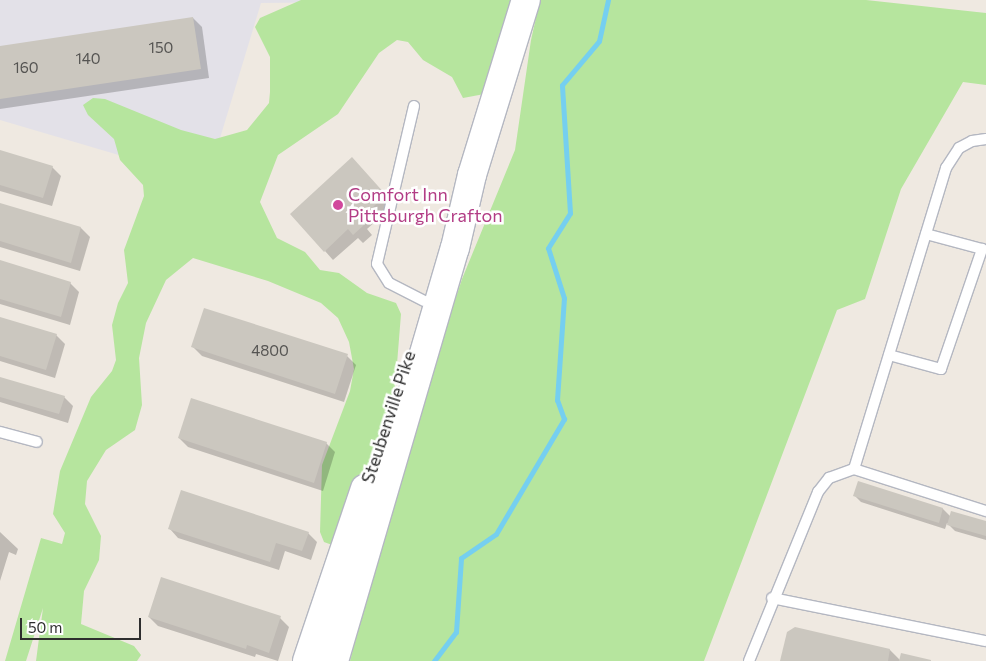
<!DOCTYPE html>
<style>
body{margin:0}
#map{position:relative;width:986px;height:661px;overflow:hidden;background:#efe9e1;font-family:Commissioner,sans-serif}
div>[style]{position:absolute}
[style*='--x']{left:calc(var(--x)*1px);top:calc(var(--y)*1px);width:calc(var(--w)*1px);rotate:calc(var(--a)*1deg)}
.industrial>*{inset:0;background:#e3e1e8}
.green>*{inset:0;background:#b6e59e}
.shadow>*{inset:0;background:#0003}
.stream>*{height:5px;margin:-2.5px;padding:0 2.5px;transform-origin:2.5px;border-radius:2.5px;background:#75cff0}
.building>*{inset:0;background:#cbc7bf}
.roads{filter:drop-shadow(1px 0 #b4b7c1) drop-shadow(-1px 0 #b4b7c1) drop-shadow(0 1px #b4b7c1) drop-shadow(0 -1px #b4b7c1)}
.lane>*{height:10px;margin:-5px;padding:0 5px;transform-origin:5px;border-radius:5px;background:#fff}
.secondary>*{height:28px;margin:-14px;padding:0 14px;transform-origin:14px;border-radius:14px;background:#fff}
.dots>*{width:14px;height:14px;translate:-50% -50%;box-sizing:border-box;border:2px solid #fff;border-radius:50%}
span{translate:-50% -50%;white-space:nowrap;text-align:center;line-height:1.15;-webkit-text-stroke:5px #fff;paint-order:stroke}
.number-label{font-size:15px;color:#555452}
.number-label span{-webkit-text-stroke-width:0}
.hotel-label{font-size:18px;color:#b23c85}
.left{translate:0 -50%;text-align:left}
.street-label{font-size:18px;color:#2e2e2e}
.scale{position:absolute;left:20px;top:618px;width:121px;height:22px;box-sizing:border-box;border:2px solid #2e2e2e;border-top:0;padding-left:6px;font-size:15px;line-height:18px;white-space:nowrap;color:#2e2e2e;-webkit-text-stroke:4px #fff;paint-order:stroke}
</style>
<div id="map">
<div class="industrial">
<i style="clip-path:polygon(0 0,526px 0,261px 3px,207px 181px,0 120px)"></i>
</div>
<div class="green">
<i style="clip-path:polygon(301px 0,522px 0,495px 92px,463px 98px,452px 77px,423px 60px,408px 42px,397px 40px,379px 53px,338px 114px,278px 155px,260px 202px,277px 238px,305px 252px,320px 270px,339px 273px,367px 293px,396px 303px,401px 314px,395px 389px,343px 549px,324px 542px,320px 532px,322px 465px,350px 391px,354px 369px,349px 342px,338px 318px,321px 303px,268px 281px,193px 258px,166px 280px,146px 323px,139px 358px,142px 405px,135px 430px,106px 450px,87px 481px,85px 504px,101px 536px,99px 560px,84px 591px,81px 624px,134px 646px,141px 655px,137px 661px,36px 661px,43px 608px,26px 661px,5px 661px,41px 538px,62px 544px,65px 533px,53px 514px,60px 471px,91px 397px,112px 371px,116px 360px,112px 325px,118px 303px,128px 283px,124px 250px,144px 196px,143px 185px,120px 160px,114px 139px,88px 115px,83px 105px,93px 98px,105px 99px,181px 130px,215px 139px,247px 130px,269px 103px,270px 92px,270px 57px,255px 27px,260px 18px)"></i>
<i style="clip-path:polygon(540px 0,866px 0,986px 13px,986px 85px,963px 82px,901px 189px,865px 299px,837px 310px,704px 661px,350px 661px,409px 438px,462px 279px,515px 150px,531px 40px)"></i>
</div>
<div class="shadow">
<i style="clip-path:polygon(193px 18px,202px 27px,209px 78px,0 109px,0 47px)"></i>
<i style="clip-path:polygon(0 151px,52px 167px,61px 176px,52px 206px,0 191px)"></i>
<i style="clip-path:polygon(360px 168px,394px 205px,367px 229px,372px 235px,363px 243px,358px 238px,333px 260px,325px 251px)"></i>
<i style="clip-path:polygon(0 204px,81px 228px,90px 237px,80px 271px,0 247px)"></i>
<i style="clip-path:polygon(0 262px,70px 283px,79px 292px,70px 325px,0 304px)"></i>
<i style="clip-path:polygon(0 318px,56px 335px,65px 344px,55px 378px,0 361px)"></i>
<i style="clip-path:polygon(193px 347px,347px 356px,356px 365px,344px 402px,202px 356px)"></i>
<i style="clip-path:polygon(0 378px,64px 397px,73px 406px,68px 423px,0 402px)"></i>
<i style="clip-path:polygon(179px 438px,326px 443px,335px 452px,323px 491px,188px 447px)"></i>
<i style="clip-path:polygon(855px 496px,943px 509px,951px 517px,986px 523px,986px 540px,955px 531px,947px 523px,945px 529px,861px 502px)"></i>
<i style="clip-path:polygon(170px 529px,308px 533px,317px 542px,311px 560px,285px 551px,279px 570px,178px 538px)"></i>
<i style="clip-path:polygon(0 532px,18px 549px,16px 555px,9px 552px,0 581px)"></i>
<i style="clip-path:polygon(149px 617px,280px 618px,289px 627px,278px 661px,256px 654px,255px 657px,158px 626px)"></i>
<i style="clip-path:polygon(890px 650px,901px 661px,929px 661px,781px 661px)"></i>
</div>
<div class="stream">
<i style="--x:434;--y:661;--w:36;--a:-53"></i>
<i style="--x:456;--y:632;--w:74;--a:-86.1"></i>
<i style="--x:461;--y:558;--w:42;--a:-34.4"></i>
<i style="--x:496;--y:534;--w:134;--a:-59.4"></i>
<i style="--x:564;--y:419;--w:20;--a:-110"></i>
<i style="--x:557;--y:400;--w:102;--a:-86.1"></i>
<i style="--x:564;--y:298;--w:52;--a:-107.7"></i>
<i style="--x:548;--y:248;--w:41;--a:-57.8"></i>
<i style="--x:570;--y:213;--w:128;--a:-93.6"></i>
<i style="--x:562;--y:85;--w:57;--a:-49.9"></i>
<i style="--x:599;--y:41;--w:42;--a:-77.6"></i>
</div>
<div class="building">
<i style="clip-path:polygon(193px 17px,201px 69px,0 99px,0 46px)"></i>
<i style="clip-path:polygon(0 150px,53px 166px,43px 198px,0 185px)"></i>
<i style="clip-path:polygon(352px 157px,386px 195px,359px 220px,364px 225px,353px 235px,348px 229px,324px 252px,290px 214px)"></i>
<i style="clip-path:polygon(0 203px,81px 227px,71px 263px,0 241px)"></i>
<i style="clip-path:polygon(0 260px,71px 282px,61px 317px,0 299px)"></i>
<i style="clip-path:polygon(204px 308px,348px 354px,335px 394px,191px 347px)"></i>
<i style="clip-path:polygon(0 317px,57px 334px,46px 370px,0 356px)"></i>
<i style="clip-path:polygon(0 377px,65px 396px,59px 414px,0 397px)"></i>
<i style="clip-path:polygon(191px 398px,327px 442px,314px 483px,178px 438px)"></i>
<i style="clip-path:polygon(858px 481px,943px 508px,939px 523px,853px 496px)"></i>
<i style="clip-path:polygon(181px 490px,309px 532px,302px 551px,276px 543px,270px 562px,168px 529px)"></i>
<i style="clip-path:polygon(951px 511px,986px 521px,986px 536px,947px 525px)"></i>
<i style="clip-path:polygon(161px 577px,281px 616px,269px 653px,247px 645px,246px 649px,148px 617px)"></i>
<i style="clip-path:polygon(795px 627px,890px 649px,888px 661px,780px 661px,787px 632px)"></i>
<i style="clip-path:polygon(901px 653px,931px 660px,931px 661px,899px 661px)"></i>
</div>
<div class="roads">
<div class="lane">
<i style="--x:414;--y:106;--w:162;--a:103.2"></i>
<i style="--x:377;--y:264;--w:22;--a:58"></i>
<i style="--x:389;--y:283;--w:39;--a:27"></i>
<i style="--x:889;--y:355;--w:54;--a:15.1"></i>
<i style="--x:941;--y:369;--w:127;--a:-71.1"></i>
<i style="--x:982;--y:249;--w:58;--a:-165"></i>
<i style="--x:0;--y:432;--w:38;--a:15"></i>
<i style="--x:854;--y:469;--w:315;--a:-73"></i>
<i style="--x:946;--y:168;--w:24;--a:-57"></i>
<i style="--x:959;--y:148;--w:15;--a:-28"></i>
<i style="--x:972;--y:141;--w:14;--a:-8"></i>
<i style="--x:772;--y:598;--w:218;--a:11.4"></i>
<i style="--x:749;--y:661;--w:183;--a:-67.8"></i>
<i style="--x:818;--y:492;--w:18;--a:-52"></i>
<i style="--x:829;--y:478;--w:27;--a:-20"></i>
<i style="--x:854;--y:469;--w:139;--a:17.7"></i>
</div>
<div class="secondary">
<i style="--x:307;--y:661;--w:182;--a:-71.4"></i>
<i style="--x:334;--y:661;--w:430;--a:-73.7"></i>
<i style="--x:455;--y:248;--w:75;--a:-76.9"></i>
<i style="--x:472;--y:175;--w:183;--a:-72.9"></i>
</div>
</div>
<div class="dots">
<i style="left:338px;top:205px;background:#d1479c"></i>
</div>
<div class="number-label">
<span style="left:161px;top:48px">150</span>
<span style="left:88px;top:59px">140</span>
<span style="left:26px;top:68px">160</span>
<span style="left:270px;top:351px">4800</span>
</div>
<div class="hotel-label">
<span class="left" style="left:348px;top:205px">Comfort Inn<br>Pittsburgh Crafton</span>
</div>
<div class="street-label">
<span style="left:388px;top:417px;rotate:-72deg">Steubenville Pike</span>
</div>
<div class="scale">50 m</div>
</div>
